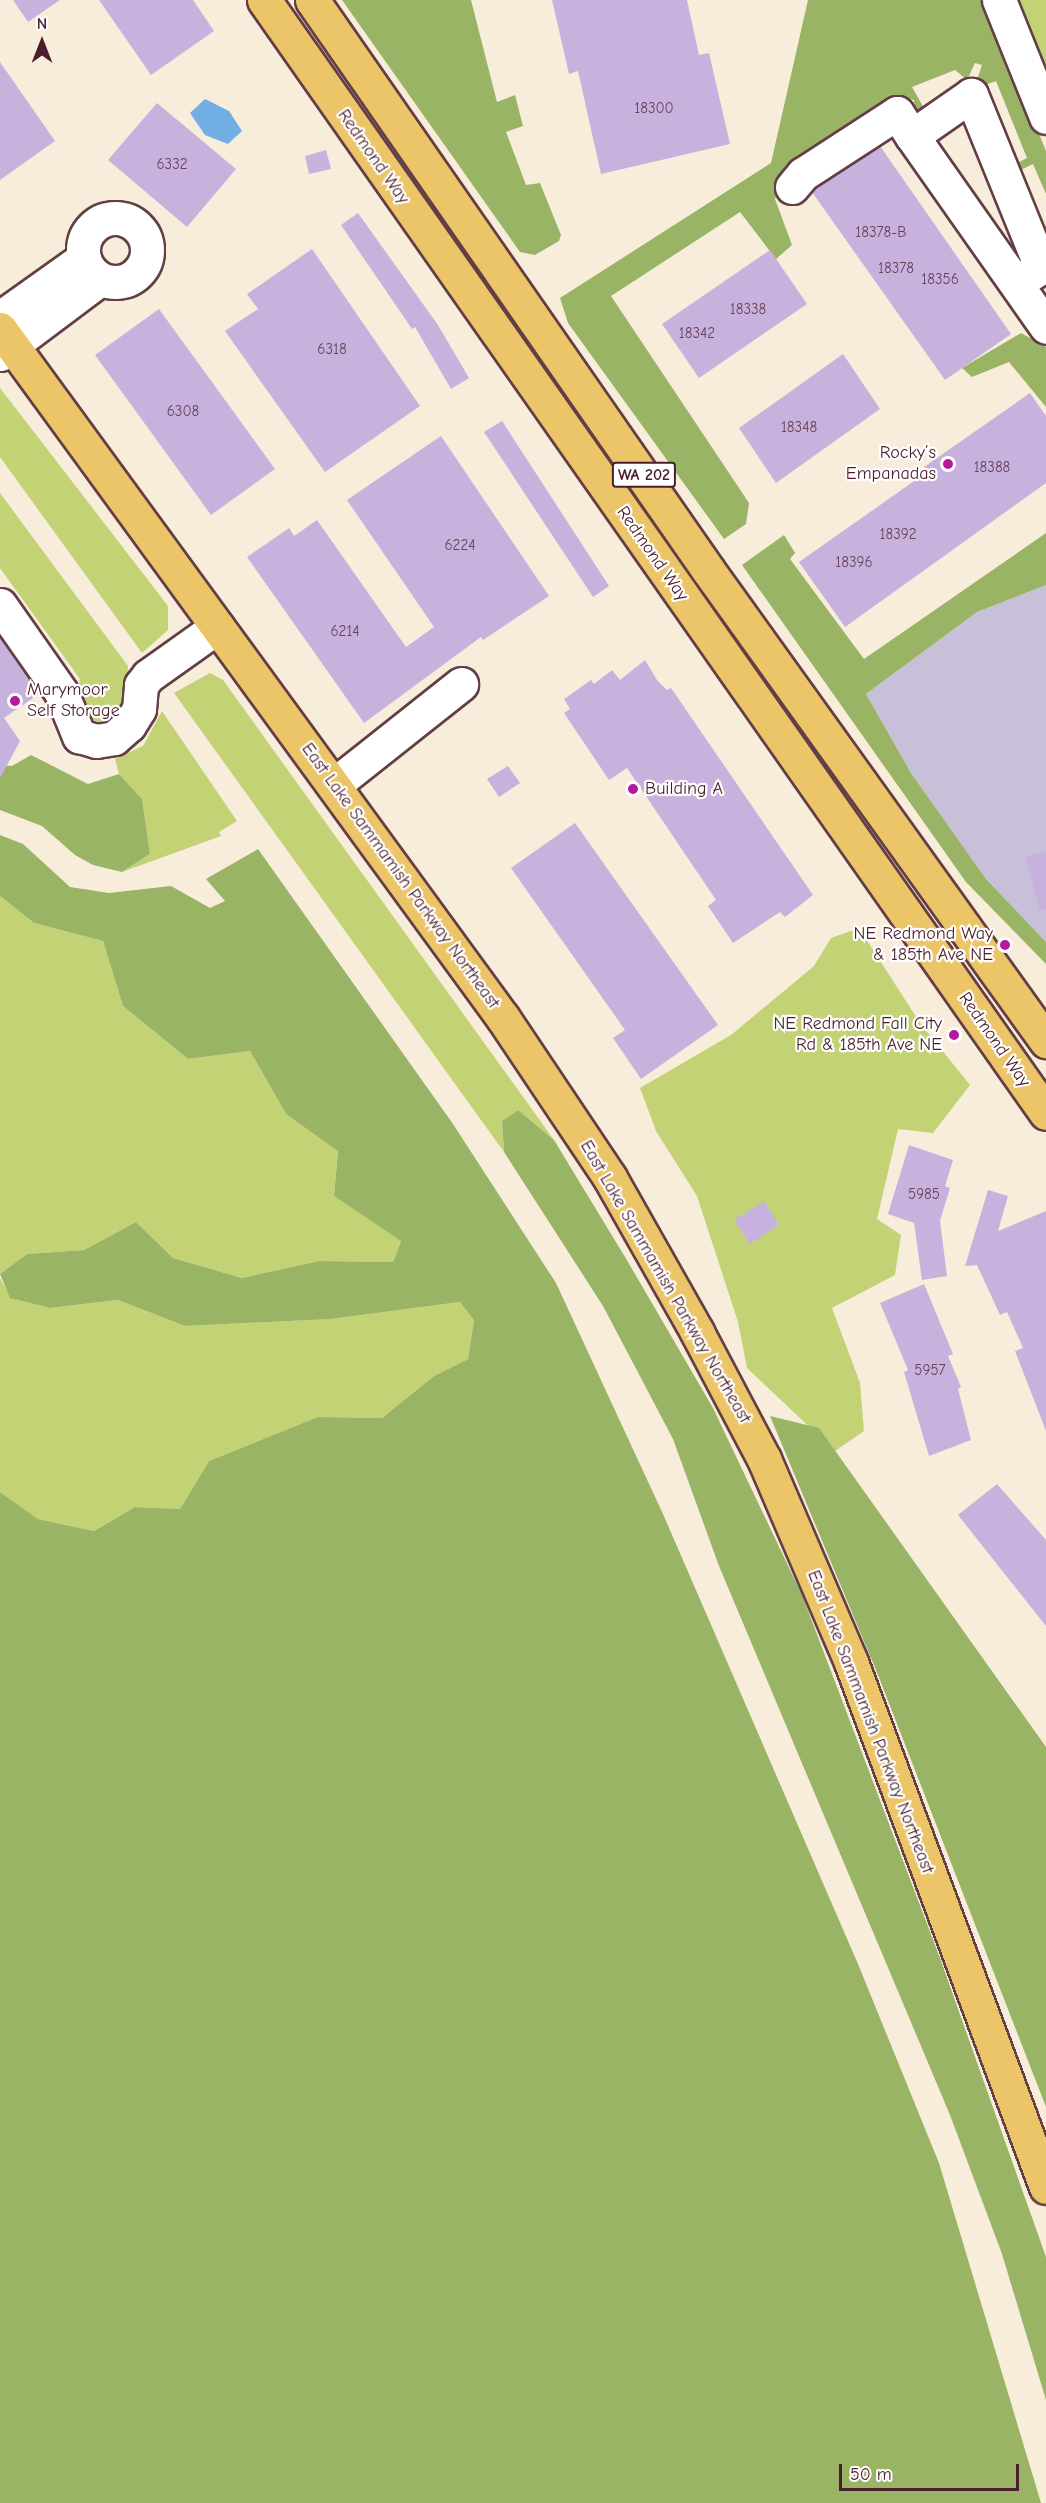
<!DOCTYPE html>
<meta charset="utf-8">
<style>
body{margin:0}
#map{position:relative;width:1046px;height:2503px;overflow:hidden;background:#f8ecdb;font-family:"Comic Neue",sans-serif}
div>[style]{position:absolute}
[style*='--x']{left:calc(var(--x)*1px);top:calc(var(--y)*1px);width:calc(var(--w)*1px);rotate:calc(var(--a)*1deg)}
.industrial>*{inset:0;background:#c8bfd8}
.green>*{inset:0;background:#c3d274}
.forest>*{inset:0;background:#9ab466}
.water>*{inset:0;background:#71aee3}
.building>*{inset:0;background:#c7b2de}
.roads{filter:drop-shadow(2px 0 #643e45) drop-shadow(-2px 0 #643e45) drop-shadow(0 2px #643e45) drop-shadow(0 -2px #643e45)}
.minor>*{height:33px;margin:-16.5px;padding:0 16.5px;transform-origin:16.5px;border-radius:16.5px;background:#fff}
.minor>.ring{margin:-16.5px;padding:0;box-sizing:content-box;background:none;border:33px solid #fff;border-radius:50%}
.major>*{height:33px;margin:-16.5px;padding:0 16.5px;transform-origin:16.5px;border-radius:16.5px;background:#edc569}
.dots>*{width:16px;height:16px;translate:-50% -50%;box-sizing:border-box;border:3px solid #fff;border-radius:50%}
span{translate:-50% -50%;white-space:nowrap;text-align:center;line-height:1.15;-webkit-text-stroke:4.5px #fff;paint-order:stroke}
.number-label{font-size:15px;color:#694458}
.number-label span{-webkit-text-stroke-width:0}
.shield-label span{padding:2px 4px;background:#fff;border:2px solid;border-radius:4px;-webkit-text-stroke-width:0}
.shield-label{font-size:16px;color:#4a1f2b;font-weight:700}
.street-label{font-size:18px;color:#4a1f2b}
.poi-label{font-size:18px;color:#4a1f2b}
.right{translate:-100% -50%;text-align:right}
.left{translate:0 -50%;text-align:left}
.north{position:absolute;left:12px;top:12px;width:60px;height:60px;-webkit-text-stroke:4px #fff;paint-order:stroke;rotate:0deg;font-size:16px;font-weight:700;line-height:24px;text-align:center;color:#4a1f2b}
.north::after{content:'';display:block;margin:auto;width:21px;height:27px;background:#4a1f2b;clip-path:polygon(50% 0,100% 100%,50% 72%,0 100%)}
.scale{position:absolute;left:839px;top:2464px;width:180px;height:27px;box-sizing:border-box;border:3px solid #4a1f2b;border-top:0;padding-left:8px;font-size:18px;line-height:21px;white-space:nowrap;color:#4a1f2b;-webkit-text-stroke:4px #fff;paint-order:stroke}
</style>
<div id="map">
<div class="industrial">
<i style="clip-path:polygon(1046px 585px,1046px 942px,986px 879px,911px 773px,866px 694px,977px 612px)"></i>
</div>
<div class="green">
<i style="clip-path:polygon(1013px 0,1046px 0,1046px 82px)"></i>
<i style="clip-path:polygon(0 388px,168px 606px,168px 630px,142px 653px,0 457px)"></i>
<i style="clip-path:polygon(0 493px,128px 666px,126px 691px,118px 717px,103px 723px,86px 718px,77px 695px,80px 679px,0 568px)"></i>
<i style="clip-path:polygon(210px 673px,223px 680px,554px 1140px,518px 1110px,502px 1121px,504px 1152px,174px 693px)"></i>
<i style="clip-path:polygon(162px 711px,237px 821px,219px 832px,221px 836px,122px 872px,150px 854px,142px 799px,119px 774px,115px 759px,143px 746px)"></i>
<i style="clip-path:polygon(0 896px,34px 923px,103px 941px,123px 1006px,188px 1059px,250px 1051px,286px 1114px,338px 1150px,334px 1196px,401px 1240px,393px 1262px,319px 1261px,242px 1278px,173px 1258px,136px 1222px,84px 1250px,27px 1254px,0 1274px)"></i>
<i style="clip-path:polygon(859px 928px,920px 1023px,970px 1085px,933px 1133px,898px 1129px,877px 1219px,901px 1235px,895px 1275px,832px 1308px,860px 1383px,864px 1431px,835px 1451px,747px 1368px,738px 1322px,697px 1196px,656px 1131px,640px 1088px,731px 1035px,814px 966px,831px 938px)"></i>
<i style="clip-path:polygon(0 1278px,11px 1298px,50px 1308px,118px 1300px,185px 1326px,331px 1319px,461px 1302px,474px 1320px,468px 1359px,434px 1376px,382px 1418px,318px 1417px,209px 1461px,180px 1509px,135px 1507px,94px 1531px,38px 1519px,0 1492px)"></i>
</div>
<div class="forest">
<i style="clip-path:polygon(342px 0,471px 0,497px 102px,515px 95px,523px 126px,506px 132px,526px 185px,540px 183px,561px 235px,559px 241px,535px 255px,520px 252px)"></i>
<i style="clip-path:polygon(808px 0,985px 0,1046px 151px,1046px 194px,1033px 164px,1014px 173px,1013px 165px,1027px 158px,996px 81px,974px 89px,982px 65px,975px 63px,967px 80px,955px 70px,912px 87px,925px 110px,915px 117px,914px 100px,903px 97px,897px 110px,863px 116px,785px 166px,775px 199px,792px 245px,776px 259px,740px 212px,611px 296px,749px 503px,746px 524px,724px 539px,568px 323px,560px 298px,771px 163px)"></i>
<i style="clip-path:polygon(1021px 333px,1046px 347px,1046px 407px,1009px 362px,972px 377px,962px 368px)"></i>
<i style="clip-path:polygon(1046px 533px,1046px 585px,977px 612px,866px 694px,911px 773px,986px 879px,1046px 942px,1046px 964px,966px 882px,742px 565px,784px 535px,795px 553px,790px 559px,864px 659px)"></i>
<i style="clip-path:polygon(31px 755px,88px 784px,119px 774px,142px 799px,150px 854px,122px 872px,93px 865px,75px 855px,42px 826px,0 810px,0 765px,12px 766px)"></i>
<i style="clip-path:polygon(0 835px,23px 844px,70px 887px,109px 893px,171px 886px,210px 908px,225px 901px,206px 879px,258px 849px,453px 1124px,556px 1283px,663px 1514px,858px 1964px,939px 2163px,1041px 2503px,0 2503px,0 1492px,38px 1519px,94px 1531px,135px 1507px,180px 1509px,209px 1461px,318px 1417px,382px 1418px,434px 1376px,468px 1359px,474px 1320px,460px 1302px,331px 1319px,185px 1326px,118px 1300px,50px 1308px,10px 1298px,0 1274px,27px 1254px,84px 1250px,136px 1222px,173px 1258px,242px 1278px,319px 1261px,393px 1262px,401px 1241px,334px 1196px,338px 1151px,286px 1114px,250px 1051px,188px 1059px,123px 1006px,103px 941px,34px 923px,0 896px)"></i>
<i style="clip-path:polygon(518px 1110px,554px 1140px,628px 1262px,713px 1408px,802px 1595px,940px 1958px,1046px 2257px,1046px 2400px,1002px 2254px,950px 2115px,719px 1566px,673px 1439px,603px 1306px,504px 1152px,502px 1121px)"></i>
<i style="clip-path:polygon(770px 1416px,819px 1428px,1046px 1747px,1046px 2107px,878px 1675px)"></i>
</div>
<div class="water">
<i style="clip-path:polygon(205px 99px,229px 111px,242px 131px,228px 144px,205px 135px,190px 113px)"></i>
</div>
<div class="building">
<i style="clip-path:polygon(13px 0,60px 0,28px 22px)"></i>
<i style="clip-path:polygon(99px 0,193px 0,214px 31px,151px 75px)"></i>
<i style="clip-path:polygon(552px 0,687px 0,699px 55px,709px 53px,730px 144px,601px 174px,578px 71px,569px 74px)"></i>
<i style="clip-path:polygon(0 62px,55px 141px,0 180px)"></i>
<i style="clip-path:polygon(157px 103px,236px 169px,187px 227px,108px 160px)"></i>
<i style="clip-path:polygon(880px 146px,1011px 334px,945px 380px,812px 192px)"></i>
<i style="clip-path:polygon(326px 150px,331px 169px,309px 174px,305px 156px)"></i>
<i style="clip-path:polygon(358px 213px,438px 325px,469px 378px,451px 389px,415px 327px,412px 329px,341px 225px)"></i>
<i style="clip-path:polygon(312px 249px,420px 406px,325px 472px,225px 331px,258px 309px,247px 294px)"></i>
<i style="clip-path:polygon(770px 250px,807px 304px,699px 378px,662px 324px)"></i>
<i style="clip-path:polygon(159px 309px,275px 469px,211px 515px,95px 355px)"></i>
<i style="clip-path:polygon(843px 354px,880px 409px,776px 483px,739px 428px)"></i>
<i style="clip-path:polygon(1030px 393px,1046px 416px,1046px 483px,845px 627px,799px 562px,927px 472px,924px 467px)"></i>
<i style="clip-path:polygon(502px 421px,609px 586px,593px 597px,484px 432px)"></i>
<i style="clip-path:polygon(441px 436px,549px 596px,483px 640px,481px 637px,364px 723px,247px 557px,289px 528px,294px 536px,317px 520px,406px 647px,434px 627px,347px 500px)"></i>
<i style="clip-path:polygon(0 638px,39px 694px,4px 718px,20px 741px,0 778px)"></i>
<i style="clip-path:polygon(645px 660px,657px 680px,667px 690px,671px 688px,813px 895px,785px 917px,780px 912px,733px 943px,708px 906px,716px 900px,627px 768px,609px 780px,564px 713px,570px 709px,564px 699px,591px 680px,594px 684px,612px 670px,620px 680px)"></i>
<i style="clip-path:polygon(508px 766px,520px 783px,499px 797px,487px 779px)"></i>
<i style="clip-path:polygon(575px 823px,718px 1025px,641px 1079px,613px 1038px,625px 1030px,511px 868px)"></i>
<i style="clip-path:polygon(1046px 851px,1046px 909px,1040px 910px,1025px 857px)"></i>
<i style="clip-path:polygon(909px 1145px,953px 1160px,945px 1186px,950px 1188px,940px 1221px,947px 1276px,922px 1280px,914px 1223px,888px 1214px)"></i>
<i style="clip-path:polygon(988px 1190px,1008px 1196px,998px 1231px,1046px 1211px,1046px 1431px,1015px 1351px,1023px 1348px,1007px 1312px,1000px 1315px,977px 1265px,965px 1266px)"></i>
<i style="clip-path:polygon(764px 1201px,779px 1225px,750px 1244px,734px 1220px)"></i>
<i style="clip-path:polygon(924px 1284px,953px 1354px,948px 1356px,961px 1387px,958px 1389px,971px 1440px,929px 1456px,904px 1372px,908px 1370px,880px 1303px)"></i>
<i style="clip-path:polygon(997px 1484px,1046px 1540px,1046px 1626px,958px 1515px)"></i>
</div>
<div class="roads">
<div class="minor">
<i style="--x:999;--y:0;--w:126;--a:68.1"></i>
<i style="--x:792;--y:187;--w:17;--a:-50"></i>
<i style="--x:803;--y:174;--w:112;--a:-33"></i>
<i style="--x:897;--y:113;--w:27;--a:57"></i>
<i class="ring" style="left:83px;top:218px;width:31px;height:31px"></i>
<i style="--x:1018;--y:282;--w:27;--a:-33"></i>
<i style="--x:1041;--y:267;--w:186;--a:-112.1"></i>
<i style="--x:971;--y:95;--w:72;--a:145.2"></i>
<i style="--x:912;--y:136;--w:233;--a:54.9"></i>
<i style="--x:0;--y:318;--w:103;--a:-35.5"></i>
<i style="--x:0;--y:354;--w:125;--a:-36.9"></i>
<i style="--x:0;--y:605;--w:106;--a:55"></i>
<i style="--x:61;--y:692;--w:48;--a:67.8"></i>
<i style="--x:79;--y:736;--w:18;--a:16"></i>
<i style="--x:96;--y:741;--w:18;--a:-9"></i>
<i style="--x:114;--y:738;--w:20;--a:-41"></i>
<i style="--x:129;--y:725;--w:19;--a:-58"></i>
<i style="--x:139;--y:709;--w:24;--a:-85"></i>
<i style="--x:141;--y:685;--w:11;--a:-52"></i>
<i style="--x:148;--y:676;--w:85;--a:-35.4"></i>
<i style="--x:335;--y:784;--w:161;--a:-38.4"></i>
</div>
<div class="major">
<i style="--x:264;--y:0;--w:1360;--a:54.91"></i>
<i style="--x:312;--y:0;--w:694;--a:55.21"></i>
<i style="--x:708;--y:570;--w:580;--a:54.34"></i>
<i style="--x:0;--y:329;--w:853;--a:53.87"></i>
<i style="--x:503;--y:1018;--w:192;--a:56.2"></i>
<i style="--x:610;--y:1178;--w:177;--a:60.5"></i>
<i style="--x:697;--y:1332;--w:144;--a:62.2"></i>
<i style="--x:764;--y:1459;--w:221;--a:66.8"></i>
<i style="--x:851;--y:1662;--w:560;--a:69.62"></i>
</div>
</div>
<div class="dots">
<i style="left:948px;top:464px;background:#b5179e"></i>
<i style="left:15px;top:701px;background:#b5179e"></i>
<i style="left:633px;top:789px;background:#b5179e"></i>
<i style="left:1005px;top:945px;background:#b5179e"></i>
<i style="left:954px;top:1035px;background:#b5179e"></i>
</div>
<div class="number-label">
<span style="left:654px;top:109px">18300</span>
<span style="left:172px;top:165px">6332</span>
<span style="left:881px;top:233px">18378-B</span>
<span style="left:896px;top:269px">18378</span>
<span style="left:940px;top:280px">18356</span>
<span style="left:748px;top:310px">18338</span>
<span style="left:697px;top:334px">18342</span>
<span style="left:332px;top:350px">6318</span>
<span style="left:183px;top:412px">6308</span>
<span style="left:799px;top:428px">18348</span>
<span style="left:992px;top:468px">18388</span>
<span style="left:898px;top:535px">18392</span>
<span style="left:460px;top:546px">6224</span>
<span style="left:854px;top:563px">18396</span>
<span style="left:345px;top:632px">6214</span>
<span style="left:924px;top:1195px">5985</span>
<span style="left:930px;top:1371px">5957</span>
</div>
<div class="shield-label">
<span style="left:644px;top:475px">WA 202</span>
</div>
<div class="street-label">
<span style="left:373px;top:157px;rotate:55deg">Redmond Way</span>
<span style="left:652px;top:554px;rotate:55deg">Redmond Way</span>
<span style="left:400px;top:876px;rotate:54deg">East Lake Sammamish Parkway Northeast</span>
<span style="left:994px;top:1040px;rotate:55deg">Redmond Way</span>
<span style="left:665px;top:1282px;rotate:60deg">East Lake Sammamish Parkway Northeast</span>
<span style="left:870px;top:1722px;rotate:69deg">East Lake Sammamish Parkway Northeast</span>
</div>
<div class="poi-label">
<span class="right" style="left:936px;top:464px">Rocky’s<br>Empanadas</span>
<span class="left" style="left:27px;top:701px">Marymoor<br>Self Storage</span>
<span class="left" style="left:645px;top:789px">Building A</span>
<span class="right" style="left:993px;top:945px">NE Redmond Way<br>&amp; 185th Ave NE</span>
<span class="right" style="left:942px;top:1035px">NE Redmond Fall City<br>Rd &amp; 185th Ave NE</span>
</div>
<div class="north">N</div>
<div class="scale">50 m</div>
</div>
